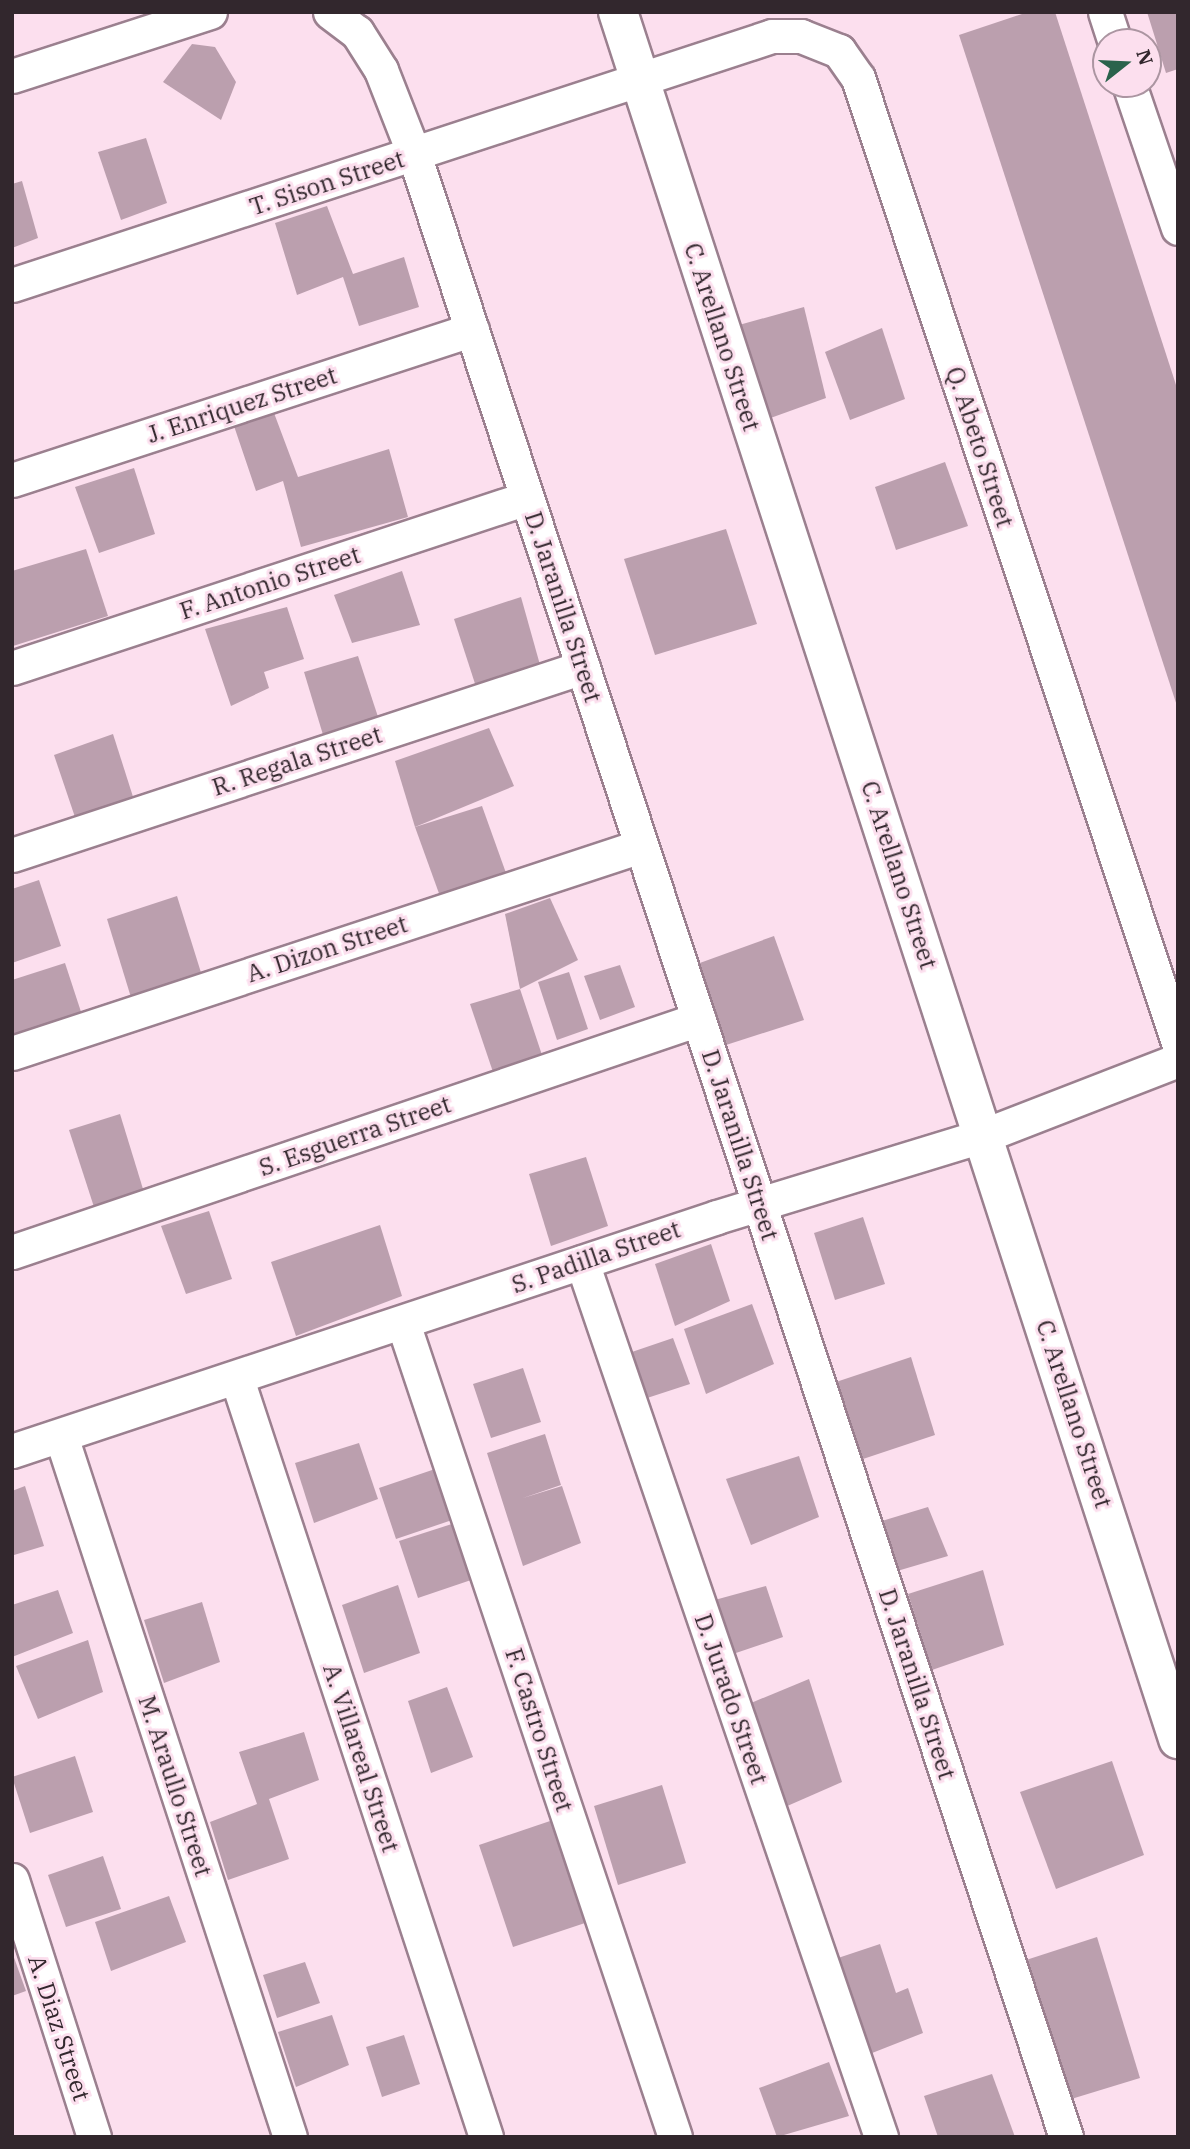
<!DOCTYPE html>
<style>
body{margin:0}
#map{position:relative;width:1190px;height:2149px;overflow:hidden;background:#fcdfee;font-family:"IBM Plex Serif",serif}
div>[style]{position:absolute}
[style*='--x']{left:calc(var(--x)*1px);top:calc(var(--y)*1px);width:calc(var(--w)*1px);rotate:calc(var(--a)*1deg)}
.building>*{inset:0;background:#bb9fae}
.roads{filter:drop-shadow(2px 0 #9b808f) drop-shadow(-2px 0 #9b808f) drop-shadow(0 2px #9b808f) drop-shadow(0 -2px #9b808f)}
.minor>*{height:33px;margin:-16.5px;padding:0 16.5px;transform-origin:16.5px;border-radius:16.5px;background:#fff}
.tertiary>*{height:38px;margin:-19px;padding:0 19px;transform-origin:19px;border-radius:19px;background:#fff}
span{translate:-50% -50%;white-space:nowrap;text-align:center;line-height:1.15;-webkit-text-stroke:6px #fcdfee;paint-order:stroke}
.street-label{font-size:24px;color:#32272d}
.frame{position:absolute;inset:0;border:14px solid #32272d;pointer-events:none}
.north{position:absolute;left:1092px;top:28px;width:70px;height:70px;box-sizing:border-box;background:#fcdfee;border:2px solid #ab95a1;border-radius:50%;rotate:72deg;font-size:19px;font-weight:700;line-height:28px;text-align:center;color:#32272d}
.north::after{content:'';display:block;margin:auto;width:24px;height:32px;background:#2a634c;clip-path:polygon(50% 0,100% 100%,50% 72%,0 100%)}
</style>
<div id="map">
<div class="building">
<i style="clip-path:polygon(1028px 12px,1055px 12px,1178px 391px,1178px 709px,959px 35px)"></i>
<i style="clip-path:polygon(1147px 12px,1178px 12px,1178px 69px,1166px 73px)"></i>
<i style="clip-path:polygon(192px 44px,215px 47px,236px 82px,221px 120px,163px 82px)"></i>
<i style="clip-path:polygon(146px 138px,167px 203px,121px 220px,98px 152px)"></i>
<i style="clip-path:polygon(22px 181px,38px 238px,12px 248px,12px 184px)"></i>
<i style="clip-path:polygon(327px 206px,353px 274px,404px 257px,419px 307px,359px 326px,343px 277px,297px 295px,275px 223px)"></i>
<i style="clip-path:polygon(804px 307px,826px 398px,765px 420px,739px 325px)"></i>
<i style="clip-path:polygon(882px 328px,905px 399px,850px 420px,825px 352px)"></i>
<i style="clip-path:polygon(274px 413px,298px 477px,389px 449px,408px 517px,301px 547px,283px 481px,256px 491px,234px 426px)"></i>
<i style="clip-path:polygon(945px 462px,968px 526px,896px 550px,875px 487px)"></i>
<i style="clip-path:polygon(134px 468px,155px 534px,99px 553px,75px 487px)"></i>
<i style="clip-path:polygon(726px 529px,757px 624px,655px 655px,624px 559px)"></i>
<i style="clip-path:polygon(86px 549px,108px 616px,13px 646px,12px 571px)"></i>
<i style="clip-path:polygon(402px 571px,420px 625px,352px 643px,334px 595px)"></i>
<i style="clip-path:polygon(521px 597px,542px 672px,479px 696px,454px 619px)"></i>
<i style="clip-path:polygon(287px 607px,304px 659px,264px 672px,269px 688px,231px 706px,205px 629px)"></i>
<i style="clip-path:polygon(358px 656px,382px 729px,327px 748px,304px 672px)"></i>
<i style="clip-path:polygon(489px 728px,514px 786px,415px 827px,395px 761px)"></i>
<i style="clip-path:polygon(113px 734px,135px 803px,78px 826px,54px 755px)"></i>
<i style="clip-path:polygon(482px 806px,506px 873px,441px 899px,415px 827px)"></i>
<i style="clip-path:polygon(39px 880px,61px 946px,12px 963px,12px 889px)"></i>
<i style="clip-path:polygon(177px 896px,203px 979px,133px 1004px,107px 919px)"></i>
<i style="clip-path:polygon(550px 898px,578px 960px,520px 989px,505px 914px)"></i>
<i style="clip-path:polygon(774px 936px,804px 1020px,726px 1045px,697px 964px)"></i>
<i style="clip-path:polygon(65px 963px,84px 1021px,12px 1044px,12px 980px)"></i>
<i style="clip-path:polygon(620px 965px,635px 1007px,600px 1020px,584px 976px)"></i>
<i style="clip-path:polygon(569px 972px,588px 1029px,557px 1040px,538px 982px)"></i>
<i style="clip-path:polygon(520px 989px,543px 1058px,494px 1075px,470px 1004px)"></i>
<i style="clip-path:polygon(120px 1114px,143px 1189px,94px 1207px,69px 1130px)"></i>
<i style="clip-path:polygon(586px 1157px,608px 1226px,551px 1246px,529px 1174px)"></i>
<i style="clip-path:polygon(209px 1211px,232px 1279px,186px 1294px,161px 1226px)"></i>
<i style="clip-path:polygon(863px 1217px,885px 1284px,835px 1300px,814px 1233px)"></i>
<i style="clip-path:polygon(380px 1225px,402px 1296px,296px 1336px,271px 1262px)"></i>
<i style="clip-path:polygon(711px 1244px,730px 1301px,675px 1326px,655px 1264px)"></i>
<i style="clip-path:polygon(752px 1304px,774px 1364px,706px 1394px,684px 1329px)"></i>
<i style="clip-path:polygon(673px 1338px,690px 1384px,641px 1400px,626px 1354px)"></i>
<i style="clip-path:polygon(911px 1357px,935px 1435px,857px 1461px,836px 1382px)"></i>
<i style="clip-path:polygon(523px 1368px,541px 1422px,491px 1438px,473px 1384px)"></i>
<i style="clip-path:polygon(545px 1434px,561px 1485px,523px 1498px,562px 1486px,581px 1543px,523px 1566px,487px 1453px)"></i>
<i style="clip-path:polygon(359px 1443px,378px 1499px,314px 1523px,295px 1463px)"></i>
<i style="clip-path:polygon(799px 1456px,819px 1517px,751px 1545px,726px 1479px)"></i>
<i style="clip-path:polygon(441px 1467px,458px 1518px,396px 1539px,379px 1488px)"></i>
<i style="clip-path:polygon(25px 1486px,44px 1546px,14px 1555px,12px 1491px)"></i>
<i style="clip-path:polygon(928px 1507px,948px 1556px,887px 1574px,872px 1524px)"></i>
<i style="clip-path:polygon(458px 1522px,477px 1578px,418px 1598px,399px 1541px)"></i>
<i style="clip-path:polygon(983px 1570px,1004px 1645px,932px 1670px,908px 1594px)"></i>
<i style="clip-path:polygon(398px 1585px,420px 1653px,364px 1673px,342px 1605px)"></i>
<i style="clip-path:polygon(766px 1586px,783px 1637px,730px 1655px,711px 1601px)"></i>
<i style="clip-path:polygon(58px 1590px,73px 1633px,12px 1657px,12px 1605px)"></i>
<i style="clip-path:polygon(202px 1602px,220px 1662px,164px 1683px,144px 1620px)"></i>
<i style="clip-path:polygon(88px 1640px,103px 1692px,38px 1719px,16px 1666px)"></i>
<i style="clip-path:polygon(809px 1679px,842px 1782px,785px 1807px,751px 1703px)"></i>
<i style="clip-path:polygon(447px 1687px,473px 1757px,431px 1773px,408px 1701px)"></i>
<i style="clip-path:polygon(304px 1732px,319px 1780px,269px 1799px,289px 1859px,228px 1880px,210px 1822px,257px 1804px,239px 1752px)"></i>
<i style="clip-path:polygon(75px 1756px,93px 1812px,30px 1833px,12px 1777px)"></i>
<i style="clip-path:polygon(1112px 1761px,1144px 1855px,1056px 1889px,1020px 1792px)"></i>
<i style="clip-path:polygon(662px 1785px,686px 1863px,618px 1885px,594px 1806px)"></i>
<i style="clip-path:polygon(556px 1819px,591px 1921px,513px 1947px,479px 1845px)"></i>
<i style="clip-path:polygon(103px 1856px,121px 1909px,66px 1927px,48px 1875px)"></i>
<i style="clip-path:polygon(169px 1896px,186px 1942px,111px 1971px,95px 1922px)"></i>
<i style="clip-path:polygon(1097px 1937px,1140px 2078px,1068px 2100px,1023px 1961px)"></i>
<i style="clip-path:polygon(880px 1944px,896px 1993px,908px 1988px,923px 2033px,867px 2055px,835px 1959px)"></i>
<i style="clip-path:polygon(12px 1952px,26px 1991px,12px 1996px)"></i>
<i style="clip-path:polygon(305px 1962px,320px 2003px,277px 2018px,263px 1975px)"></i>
<i style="clip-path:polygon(332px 2015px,349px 2065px,296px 2087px,278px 2032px)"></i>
<i style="clip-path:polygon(404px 2035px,420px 2084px,382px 2097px,366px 2047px)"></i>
<i style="clip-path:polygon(829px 2062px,849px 2116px,777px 2137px,759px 2088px)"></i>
<i style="clip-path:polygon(992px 2074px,1015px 2137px,938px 2137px,924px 2096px)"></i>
</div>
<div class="roads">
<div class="minor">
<i style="--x:330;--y:12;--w:34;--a:37"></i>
<i style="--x:357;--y:32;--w:45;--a:57.7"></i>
<i style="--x:381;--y:70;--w:90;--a:68.6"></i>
<i style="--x:414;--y:154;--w:2087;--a:71.8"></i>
<i style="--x:1105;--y:12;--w:32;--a:72"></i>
<i style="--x:12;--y:76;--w:208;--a:-17.9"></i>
<i style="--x:1129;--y:84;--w:152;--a:71.2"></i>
<i style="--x:12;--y:285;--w:800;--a:-18.14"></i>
<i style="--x:772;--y:36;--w:29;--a:0"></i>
<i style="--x:801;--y:36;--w:41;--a:21.5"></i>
<i style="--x:839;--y:51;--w:33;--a:55"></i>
<i style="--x:858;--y:78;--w:1017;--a:71.65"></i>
<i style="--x:12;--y:480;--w:484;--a:-18.1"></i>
<i style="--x:12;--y:668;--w:542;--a:-18.27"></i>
<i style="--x:12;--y:855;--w:601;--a:-18.22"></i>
<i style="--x:12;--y:1053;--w:662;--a:-18.22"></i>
<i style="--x:12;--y:1252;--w:725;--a:-18.73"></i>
<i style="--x:582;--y:1262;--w:925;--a:71.13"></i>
<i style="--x:403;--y:1323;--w:858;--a:71.52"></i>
<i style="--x:237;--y:1379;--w:798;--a:71.81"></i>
<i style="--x:61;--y:1436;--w:737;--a:71.91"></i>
<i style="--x:12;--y:1451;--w:743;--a:-18.36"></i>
<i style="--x:717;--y:1217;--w:280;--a:-17"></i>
<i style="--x:985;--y:1135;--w:207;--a:-21.2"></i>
<i style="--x:12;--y:1880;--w:270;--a:72.3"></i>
</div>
<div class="tertiary">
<i style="--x:618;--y:12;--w:1816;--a:72.03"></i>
</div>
</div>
<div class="street-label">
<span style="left:327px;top:183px;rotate:-18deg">T. Sison Street</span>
<span style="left:722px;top:337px;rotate:72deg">C. Arellano Street</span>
<span style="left:242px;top:405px;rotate:-18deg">J. Enriquez Street</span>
<span style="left:980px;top:447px;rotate:72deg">Q. Abeto Street</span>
<span style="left:270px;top:583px;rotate:-18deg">F. Antonio Street</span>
<span style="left:563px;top:607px;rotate:72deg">D. Jaranilla Street</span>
<span style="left:297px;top:761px;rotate:-18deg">R. Regala Street</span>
<span style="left:899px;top:875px;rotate:72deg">C. Arellano Street</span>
<span style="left:327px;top:949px;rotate:-18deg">A. Dizon Street</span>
<span style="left:355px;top:1136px;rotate:-19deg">S. Esguerra Street</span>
<span style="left:740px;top:1145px;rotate:72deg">D. Jaranilla Street</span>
<span style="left:596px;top:1257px;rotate:-19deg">S. Padilla Street</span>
<span style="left:1074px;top:1414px;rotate:72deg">C. Arellano Street</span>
<span style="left:917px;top:1684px;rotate:72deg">D. Jaranilla Street</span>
<span style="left:731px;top:1699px;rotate:71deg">D. Jurado Street</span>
<span style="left:539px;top:1730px;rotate:72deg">F. Castro Street</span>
<span style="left:361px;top:1758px;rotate:72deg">A. Villareal Street</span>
<span style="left:175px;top:1786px;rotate:72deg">M. Araullo Street</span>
<span style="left:59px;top:2028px;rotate:72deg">A. Diaz Street</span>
</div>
<div class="frame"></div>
<div class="north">N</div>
</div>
